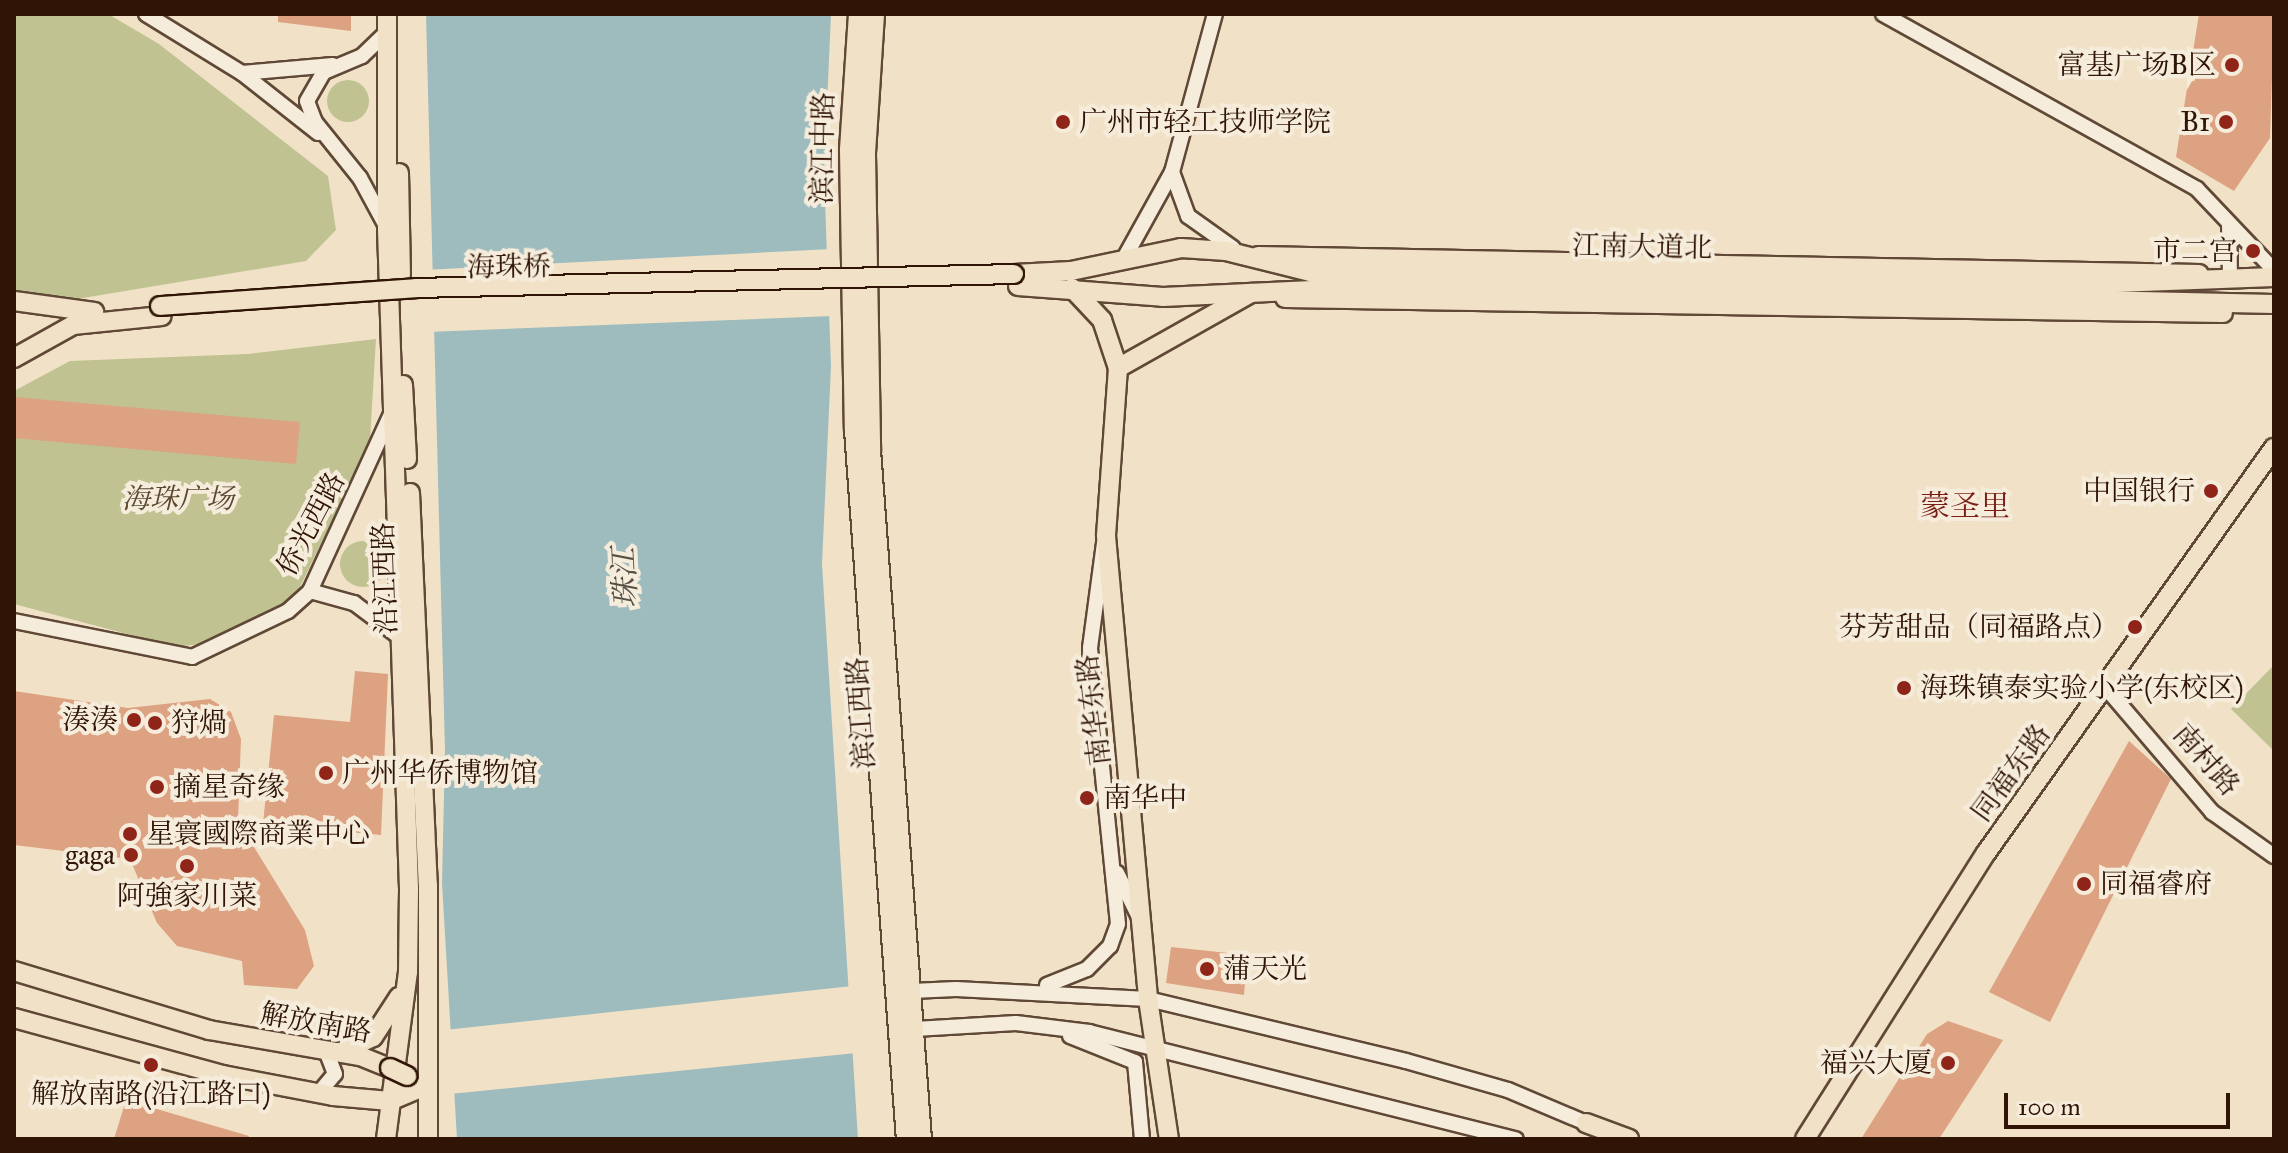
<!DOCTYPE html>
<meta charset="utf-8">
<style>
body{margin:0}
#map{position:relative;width:2288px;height:1153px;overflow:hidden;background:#f1e2c7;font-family:"IM FELL Great Primer","Noto Serif SC",serif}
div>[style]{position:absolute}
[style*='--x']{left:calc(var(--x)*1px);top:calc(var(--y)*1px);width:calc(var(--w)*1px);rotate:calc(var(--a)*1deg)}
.green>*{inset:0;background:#c0c292}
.round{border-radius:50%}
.water>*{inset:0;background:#9ebcbe}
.pier>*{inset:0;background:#f1e2c7}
.building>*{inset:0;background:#dca281}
.roads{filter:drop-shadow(2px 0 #604836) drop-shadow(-2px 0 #604836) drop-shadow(0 2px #604836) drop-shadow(0 -2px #604836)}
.minor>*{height:14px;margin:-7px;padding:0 7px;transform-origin:7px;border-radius:7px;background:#f6ecdb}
.major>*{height:18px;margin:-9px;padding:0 9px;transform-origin:9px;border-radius:9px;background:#f1e2c7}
.bridges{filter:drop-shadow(2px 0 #301506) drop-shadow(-2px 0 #301506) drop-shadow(0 2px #301506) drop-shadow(0 -2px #301506)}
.major-bridge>*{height:18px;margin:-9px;padding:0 9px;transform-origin:9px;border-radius:9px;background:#f1e2c7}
.dots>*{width:22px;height:22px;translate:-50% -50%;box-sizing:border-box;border:4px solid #f6ecdb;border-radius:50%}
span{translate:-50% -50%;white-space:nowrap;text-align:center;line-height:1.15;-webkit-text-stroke:8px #f6ecdb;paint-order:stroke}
.poi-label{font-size:28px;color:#301506}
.right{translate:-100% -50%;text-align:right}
.left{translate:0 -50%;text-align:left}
.street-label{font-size:28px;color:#301506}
.park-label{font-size:28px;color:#5b4930;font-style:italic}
.neighbourhood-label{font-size:30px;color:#7a1f14}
.water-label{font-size:30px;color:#564f46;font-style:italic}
.frame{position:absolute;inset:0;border:16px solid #301506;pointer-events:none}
.scale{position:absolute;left:2004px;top:1093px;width:226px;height:36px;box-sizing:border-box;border:4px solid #301506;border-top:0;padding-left:10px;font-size:24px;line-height:28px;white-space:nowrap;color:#301506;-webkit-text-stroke:6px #f6ecdb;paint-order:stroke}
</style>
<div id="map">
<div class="green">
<i style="clip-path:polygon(14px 14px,108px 14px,159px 44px,328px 176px,336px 230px,306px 261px,53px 303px,14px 292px)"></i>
<i class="round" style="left:327px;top:80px;width:42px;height:42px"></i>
<i style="clip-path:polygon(376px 339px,370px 441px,300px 587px,281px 605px,207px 643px,176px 647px,14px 604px,14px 391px,70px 361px,247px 354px)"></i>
<i class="round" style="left:340px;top:541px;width:46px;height:46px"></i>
<i style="clip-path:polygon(2274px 665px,2274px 751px,2231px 709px)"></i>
</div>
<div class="water">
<i style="clip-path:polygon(426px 14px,831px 14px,824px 172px,831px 366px,822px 564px,858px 1139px,457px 1139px,442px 883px,445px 751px)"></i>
</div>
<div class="pier">
<i style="clip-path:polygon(831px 249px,833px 316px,427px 332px,425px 270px)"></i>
<i style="clip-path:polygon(852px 986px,856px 1053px,450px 1094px,445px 1030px)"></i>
</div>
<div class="building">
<i style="clip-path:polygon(278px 14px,351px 14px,351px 31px,278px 22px)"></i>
<i style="clip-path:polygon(2199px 14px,2274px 14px,2270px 138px,2234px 191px,2176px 157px)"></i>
<i style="clip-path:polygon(14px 397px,300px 422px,296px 464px,14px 438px)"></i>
<i style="clip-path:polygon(355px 671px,388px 674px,381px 835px,263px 824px,274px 715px,350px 722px)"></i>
<i style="clip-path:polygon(14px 691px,128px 708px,210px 699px,231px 712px,241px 739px,238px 821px,305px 930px,314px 966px,297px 989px,244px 985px,242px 961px,177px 946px,157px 923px,130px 859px,14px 845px)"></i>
<i style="clip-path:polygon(2129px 741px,2171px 779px,2050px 1022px,1989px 992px)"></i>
<i style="clip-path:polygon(1171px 947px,1247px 955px,1244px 995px,1166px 983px)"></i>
<i style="clip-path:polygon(1948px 1021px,2003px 1040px,1939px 1139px,1861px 1139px,1927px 1034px)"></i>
<i style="clip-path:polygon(126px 1100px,249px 1136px,248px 1139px,114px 1139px)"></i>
</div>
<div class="roads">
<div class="minor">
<i style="--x:146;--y:14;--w:113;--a:31.6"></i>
<i style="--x:242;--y:73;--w:97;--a:38.3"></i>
<i style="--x:1883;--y:14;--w:359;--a:29.1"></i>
<i style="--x:2197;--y:189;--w:112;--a:46.5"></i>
<i style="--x:242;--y:73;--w:91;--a:-5"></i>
<i style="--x:1172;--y:172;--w:47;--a:70"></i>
<i style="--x:1188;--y:216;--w:55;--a:35.4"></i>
<i style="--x:2229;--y:224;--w:54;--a:88.9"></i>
<i style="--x:386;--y:226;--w:55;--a:-118.4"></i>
<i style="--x:360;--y:178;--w:72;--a:-128.8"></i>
<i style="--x:315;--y:122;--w:22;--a:-111"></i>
<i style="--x:307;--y:101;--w:34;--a:-60"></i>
<i style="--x:324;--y:72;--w:41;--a:-22.8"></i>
<i style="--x:362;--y:56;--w:35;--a:-44"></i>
<i style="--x:1126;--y:255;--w:95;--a:-61"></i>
<i style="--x:1172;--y:172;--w:164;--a:-74.8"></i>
<i style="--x:310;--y:591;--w:46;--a:15.3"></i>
<i style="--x:354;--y:603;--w:60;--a:36.9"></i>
<i style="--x:14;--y:621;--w:182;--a:11.4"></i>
<i style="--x:192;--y:657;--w:106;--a:-25.6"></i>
<i style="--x:288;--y:611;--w:30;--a:-42"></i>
<i style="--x:310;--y:591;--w:197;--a:-65.4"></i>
<i style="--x:2107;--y:689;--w:162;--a:49.5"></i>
<i style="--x:2212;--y:812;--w:76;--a:35.4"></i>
<i style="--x:1117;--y:873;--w:47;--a:63.4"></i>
<i style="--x:1047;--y:985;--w:43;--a:-21.8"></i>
<i style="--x:1087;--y:969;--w:33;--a:-45"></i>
<i style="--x:1110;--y:946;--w:23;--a:-70"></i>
<i style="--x:1118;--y:924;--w:277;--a:-95.8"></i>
<i style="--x:1090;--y:648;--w:106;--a:-82.4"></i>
<i style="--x:905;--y:999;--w:11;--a:-49"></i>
<i style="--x:912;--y:991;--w:44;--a:-2.6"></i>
<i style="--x:956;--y:989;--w:192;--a:3"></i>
<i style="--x:1148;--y:999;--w:265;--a:13.5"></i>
<i style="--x:1406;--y:1061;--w:106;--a:15.9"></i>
<i style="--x:1508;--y:1090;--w:85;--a:22.9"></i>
<i style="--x:910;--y:1024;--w:7;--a:45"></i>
<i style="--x:915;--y:1029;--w:101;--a:-3.4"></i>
<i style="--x:1016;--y:1023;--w:74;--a:7"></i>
<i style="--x:1089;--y:1032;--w:440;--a:14.1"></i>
<i style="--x:1070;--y:1036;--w:70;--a:21.8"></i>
<i style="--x:1135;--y:1062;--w:77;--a:84.8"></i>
<i style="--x:318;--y:1094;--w:26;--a:-50"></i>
<i style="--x:335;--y:1074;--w:26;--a:-111"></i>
</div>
<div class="major">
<i style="--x:858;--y:14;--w:136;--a:93.8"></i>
<i style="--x:849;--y:150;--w:280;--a:89"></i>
<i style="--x:854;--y:430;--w:711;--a:85.81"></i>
<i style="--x:875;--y:14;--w:141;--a:93.7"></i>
<i style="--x:866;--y:155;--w:295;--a:89"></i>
<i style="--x:871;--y:450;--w:691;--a:85.77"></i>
<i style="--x:399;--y:173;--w:102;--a:88.9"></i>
<i style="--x:1258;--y:256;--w:941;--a:1.1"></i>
<i style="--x:1014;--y:274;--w:57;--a:-3"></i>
<i style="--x:1071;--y:271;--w:112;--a:-11.8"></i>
<i style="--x:1181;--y:248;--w:45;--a:3.8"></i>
<i style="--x:1226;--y:251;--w:87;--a:14"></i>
<i style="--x:1310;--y:272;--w:779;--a:0.88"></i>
<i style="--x:2089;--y:284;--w:185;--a:-2.2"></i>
<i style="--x:1018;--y:286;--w:145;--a:4.3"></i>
<i style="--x:1163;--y:297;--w:251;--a:-2.7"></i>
<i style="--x:1414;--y:285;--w:860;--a:1.27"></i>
<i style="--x:1072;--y:288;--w:44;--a:46.8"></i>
<i style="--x:1102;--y:320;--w:51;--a:71.6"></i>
<i style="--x:1118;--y:368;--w:168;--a:94.1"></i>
<i style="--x:1106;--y:536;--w:465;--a:84.8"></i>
<i style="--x:1148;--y:999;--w:142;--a:81.5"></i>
<i style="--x:1285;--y:298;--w:938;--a:0.92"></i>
<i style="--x:14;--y:301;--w:81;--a:7.8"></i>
<i style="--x:14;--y:358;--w:68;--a:-29.2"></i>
<i style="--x:73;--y:325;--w:89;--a:-5.8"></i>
<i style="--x:1118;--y:368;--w:153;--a:-29.4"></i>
<i style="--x:403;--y:385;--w:74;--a:86.9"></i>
<i style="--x:410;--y:493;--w:392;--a:87.4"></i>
<i style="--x:428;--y:885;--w:254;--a:90"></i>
<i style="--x:14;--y:971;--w:204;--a:16.8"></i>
<i style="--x:209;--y:1030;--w:153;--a:9.8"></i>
<i style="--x:360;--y:1056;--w:32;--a:22"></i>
<i style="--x:14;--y:1018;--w:217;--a:15.3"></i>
<i style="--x:223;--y:1075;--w:112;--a:10.8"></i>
<i style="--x:333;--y:1096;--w:57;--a:5"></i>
<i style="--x:390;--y:1101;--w:39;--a:-23"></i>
<i style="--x:341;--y:1052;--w:35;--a:-25"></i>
<i style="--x:373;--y:1037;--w:48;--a:-57"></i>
<i style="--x:1586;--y:1123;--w:46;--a:20.4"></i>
<i style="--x:386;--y:1139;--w:168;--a:-82.5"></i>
<i style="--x:408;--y:972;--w:83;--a:-89.3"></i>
<i style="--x:409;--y:889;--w:661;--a:-91.91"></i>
<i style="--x:387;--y:228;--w:214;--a:-90"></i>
<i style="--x:1805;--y:1139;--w:338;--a:-57.7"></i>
<i style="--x:1986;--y:853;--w:497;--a:-54.6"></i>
</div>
</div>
<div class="bridges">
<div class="major-bridge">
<i style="--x:160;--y:306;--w:257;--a:-4"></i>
<i style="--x:416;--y:288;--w:598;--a:-1.34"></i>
<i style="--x:390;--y:1068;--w:19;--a:25"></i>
</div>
</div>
<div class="dots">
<i style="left:2232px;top:65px;background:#8f2418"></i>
<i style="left:1063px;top:122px;background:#8f2418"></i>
<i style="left:2226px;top:122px;background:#8f2418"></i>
<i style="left:2253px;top:251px;background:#8f2418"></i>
<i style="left:2211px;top:491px;background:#8f2418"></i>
<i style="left:2135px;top:627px;background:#8f2418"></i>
<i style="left:1904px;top:688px;background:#8f2418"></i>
<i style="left:134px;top:720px;background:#8f2418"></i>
<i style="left:155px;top:723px;background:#8f2418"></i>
<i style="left:326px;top:773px;background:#8f2418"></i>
<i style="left:157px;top:787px;background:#8f2418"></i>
<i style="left:1087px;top:798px;background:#8f2418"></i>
<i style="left:130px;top:834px;background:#8f2418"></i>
<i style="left:131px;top:855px;background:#8f2418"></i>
<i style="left:187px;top:866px;background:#8f2418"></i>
<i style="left:2084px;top:884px;background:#8f2418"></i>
<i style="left:1207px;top:969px;background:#8f2418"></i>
<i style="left:1948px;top:1063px;background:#8f2418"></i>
<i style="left:151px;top:1065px;background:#8f2418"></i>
</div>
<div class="poi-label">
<span class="right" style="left:2216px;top:65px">富基广场B区</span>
<span class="left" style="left:1079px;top:122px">广州市轻工技师学院</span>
<span class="right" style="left:2210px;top:122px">B1</span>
<span class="right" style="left:2237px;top:251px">市二宫</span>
<span class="right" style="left:2195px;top:491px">中国银行</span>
<span class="right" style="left:2119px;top:627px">芬芳甜品（同福路点）</span>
<span class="left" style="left:1920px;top:688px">海珠镇泰实验小学(东校区)</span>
<span class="right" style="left:118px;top:720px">湊湊</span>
<span class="left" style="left:171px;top:723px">狩煱</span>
<span class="left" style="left:342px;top:773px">广州华侨博物馆</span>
<span class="left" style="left:173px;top:787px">摘星奇缘</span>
<span class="left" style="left:1103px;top:798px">南华中</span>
<span class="left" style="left:146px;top:834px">星寰國際商業中心</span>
<span class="right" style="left:115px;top:855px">gaga</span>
<span class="left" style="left:2100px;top:884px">同福睿府</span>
<span style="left:187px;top:896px">阿強家川菜</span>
<span class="left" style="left:1223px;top:969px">蒲天光</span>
<span class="right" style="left:1932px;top:1063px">福兴大厦</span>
<span style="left:151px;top:1094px">解放南路(沿江路口)</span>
</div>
<div class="street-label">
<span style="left:823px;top:148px;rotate:-89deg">滨江中路</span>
<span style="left:1642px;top:247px;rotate:1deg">江南大道北</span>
<span style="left:509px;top:267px;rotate:-1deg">海珠桥</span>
<span style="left:311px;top:524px;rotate:-62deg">侨光西路</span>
<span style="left:385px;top:578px;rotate:-92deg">沿江西路</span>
<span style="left:1094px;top:710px;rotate:-97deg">南华东路</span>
<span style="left:861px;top:713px;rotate:-94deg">滨江西路</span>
<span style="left:2206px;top:760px;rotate:49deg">南村路</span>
<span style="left:2011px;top:773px;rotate:-54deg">同福东路</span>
<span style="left:316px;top:1023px;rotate:10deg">解放南路</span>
</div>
<div class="park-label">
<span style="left:178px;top:499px">海珠广场</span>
</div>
<div class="neighbourhood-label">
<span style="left:1965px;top:506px">蒙圣里</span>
</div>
<div class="water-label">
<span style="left:625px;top:578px;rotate:-93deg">珠江</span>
</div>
<div class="frame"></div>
<div class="scale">100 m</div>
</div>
